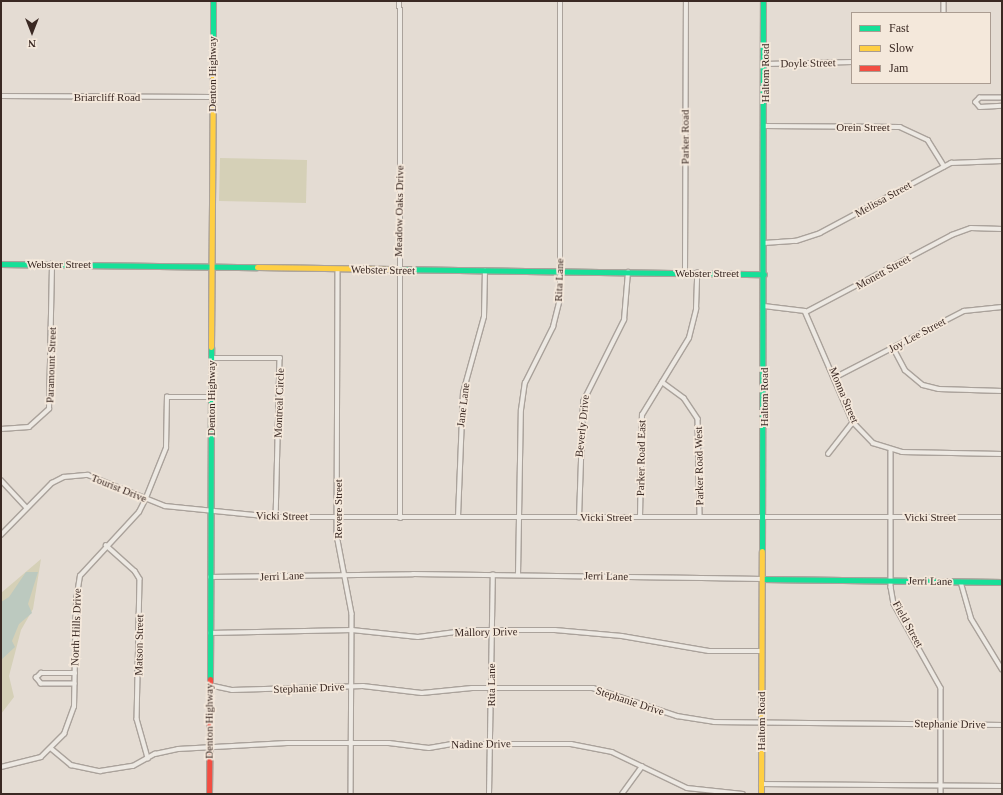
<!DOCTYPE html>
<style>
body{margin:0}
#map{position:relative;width:1003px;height:795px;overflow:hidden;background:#e4dcd3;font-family:"Times New Roman",serif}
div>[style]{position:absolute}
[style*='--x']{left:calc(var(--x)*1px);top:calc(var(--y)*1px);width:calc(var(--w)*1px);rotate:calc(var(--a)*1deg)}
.green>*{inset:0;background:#d5d0b7}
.water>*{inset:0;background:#bcc9bf}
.roads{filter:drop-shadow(1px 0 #aaa29b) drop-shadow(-1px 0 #aaa29b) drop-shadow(0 1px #aaa29b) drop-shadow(0 -1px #aaa29b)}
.street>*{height:3.5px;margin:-1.75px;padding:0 1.75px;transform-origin:1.75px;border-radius:1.75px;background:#ede9e3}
.fast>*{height:5px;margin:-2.5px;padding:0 2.5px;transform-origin:2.5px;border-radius:2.5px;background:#16e098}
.slow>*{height:5px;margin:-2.5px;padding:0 2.5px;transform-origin:2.5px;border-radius:2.5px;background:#ffcf43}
.jam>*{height:5px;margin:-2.5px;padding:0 2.5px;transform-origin:2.5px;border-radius:2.5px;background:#f24e42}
span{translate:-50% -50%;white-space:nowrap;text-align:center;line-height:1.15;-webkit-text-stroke:3.5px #f4e8db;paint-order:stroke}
.street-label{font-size:11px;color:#3a2923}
.frame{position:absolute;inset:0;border:2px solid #3a2923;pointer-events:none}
.legend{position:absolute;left:851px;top:12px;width:140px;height:72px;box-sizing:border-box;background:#f4e8db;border:1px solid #aa9c91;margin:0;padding:5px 7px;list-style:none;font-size:12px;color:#3a2923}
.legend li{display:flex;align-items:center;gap:8px;height:20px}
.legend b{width:20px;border:1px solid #aa9c91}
.north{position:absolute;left:12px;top:12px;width:40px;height:40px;-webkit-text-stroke:3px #f4e8db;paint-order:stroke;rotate:180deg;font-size:11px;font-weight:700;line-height:16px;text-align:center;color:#3a2923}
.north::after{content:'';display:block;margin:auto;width:14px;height:18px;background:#3a2923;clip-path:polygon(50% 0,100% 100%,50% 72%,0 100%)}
</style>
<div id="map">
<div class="green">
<i style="clip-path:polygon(220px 158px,307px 160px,306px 203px,219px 201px)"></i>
<i style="clip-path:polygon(41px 559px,33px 609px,21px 630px,9px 676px,14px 697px,1px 714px,1px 593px)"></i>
</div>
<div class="water">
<i style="clip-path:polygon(26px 572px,38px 572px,28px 604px,32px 613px,19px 624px,12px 641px,15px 647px,1px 660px,1px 602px,9px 597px)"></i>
</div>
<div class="roads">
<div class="street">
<i style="--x:400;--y:1;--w:517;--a:89.89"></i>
<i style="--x:944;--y:1;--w:12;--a:90"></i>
<i style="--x:765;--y:64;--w:87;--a:-1.3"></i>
<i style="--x:1;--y:96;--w:211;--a:0.3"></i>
<i style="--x:1002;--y:98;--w:22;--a:180"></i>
<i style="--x:980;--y:98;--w:6;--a:135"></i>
<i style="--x:976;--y:102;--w:6;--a:51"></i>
<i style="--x:980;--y:107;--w:22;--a:-3"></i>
<i style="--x:765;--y:126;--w:135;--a:0.4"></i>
<i style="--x:900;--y:127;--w:31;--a:25"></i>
<i style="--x:928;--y:140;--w:31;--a:58"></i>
<i style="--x:764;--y:243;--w:32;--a:-4"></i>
<i style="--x:796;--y:241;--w:25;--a:-18"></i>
<i style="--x:820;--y:233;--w:149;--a:-28.1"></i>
<i style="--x:951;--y:163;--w:51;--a:-2.2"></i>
<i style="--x:338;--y:270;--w:265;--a:90.2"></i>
<i style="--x:337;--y:535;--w:80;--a:79.2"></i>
<i style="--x:352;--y:614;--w:180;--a:90.3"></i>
<i style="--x:685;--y:273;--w:272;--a:-89.8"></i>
<i style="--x:764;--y:306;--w:41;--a:7"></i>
<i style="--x:805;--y:311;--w:121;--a:66.6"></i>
<i style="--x:853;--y:422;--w:29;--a:46"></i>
<i style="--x:873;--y:443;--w:30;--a:17"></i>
<i style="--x:902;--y:452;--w:100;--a:1.1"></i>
<i style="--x:806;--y:312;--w:165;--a:-27.8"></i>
<i style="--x:952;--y:235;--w:20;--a:-20"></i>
<i style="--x:971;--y:228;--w:31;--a:2"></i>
<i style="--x:893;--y:347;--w:26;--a:62"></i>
<i style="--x:905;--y:370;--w:23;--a:40"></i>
<i style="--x:923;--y:385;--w:16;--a:14"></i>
<i style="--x:939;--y:389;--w:63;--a:1.8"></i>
<i style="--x:211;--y:358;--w:69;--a:0"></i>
<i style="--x:280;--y:358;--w:159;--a:91.4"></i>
<i style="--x:836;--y:377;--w:144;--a:-27.3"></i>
<i style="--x:964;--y:311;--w:38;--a:-6"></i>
<i style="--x:662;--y:382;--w:27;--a:36"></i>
<i style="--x:684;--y:398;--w:25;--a:56"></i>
<i style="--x:698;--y:419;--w:98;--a:88.8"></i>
<i style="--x:1;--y:429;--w:28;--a:-4"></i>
<i style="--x:29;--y:427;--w:27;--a:-42"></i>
<i style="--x:49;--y:409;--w:145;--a:-88.8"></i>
<i style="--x:891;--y:451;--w:136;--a:90"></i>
<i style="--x:891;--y:587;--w:17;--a:80"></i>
<i style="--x:894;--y:604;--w:96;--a:60.8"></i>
<i style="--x:941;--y:688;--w:106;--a:90"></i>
<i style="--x:828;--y:454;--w:41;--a:-52"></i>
<i style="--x:1;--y:480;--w:37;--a:47"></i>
<i style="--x:458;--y:517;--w:124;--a:-87.7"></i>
<i style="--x:463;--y:393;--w:79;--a:-74.6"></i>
<i style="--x:484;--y:317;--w:46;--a:-88.8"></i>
<i style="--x:640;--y:517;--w:102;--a:-88.9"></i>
<i style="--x:642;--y:415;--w:90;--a:-58.6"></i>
<i style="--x:689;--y:338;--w:30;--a:-76"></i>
<i style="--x:696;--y:309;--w:36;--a:-88"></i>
<i style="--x:579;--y:518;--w:116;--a:-88"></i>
<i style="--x:583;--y:402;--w:92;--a:-63.4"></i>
<i style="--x:624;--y:320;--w:48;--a:-85.2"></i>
<i style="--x:1;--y:535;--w:73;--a:-45.6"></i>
<i style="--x:52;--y:483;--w:13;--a:-27"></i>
<i style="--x:64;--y:477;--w:24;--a:-5"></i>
<i style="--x:88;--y:475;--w:83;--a:21.9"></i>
<i style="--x:165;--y:506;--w:112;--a:5.7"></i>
<i style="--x:276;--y:517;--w:726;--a:0"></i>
<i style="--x:106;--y:545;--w:39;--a:42"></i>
<i style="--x:135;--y:571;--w:9;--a:58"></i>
<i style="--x:140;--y:579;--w:140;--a:91.2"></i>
<i style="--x:137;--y:719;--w:41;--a:74.2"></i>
<i style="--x:518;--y:575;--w:165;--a:-89"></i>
<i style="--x:521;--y:410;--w:27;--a:-82"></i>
<i style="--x:525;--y:383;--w:63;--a:-63.4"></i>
<i style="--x:553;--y:327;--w:30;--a:-76"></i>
<i style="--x:560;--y:298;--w:297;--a:-90"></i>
<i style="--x:210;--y:577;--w:203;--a:-0.8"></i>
<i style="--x:413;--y:574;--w:350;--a:0.8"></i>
<i style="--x:961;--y:582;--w:37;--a:74"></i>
<i style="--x:971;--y:618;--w:60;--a:58.7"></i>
<i style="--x:210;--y:633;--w:142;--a:-1.2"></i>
<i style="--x:352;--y:630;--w:66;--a:6.1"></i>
<i style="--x:418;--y:637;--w:53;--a:-7.5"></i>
<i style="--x:471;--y:630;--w:84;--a:0"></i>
<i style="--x:555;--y:630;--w:67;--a:5.1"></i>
<i style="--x:622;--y:636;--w:88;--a:9.8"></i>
<i style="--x:709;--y:651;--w:53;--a:0"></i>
<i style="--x:75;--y:684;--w:34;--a:180"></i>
<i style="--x:41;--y:684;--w:8;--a:-130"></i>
<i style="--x:36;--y:678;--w:7;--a:-45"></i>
<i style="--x:41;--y:673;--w:34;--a:0"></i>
<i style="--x:209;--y:685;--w:24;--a:12"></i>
<i style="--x:232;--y:690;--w:131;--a:-1.7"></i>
<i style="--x:363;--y:686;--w:59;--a:6.8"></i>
<i style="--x:422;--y:693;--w:50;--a:-5.7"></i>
<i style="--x:472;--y:688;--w:121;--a:0"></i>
<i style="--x:593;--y:688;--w:89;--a:18.4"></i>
<i style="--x:677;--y:716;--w:37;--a:9"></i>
<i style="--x:714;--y:722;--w:288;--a:0.6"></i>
<i style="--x:52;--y:749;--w:25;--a:40"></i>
<i style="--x:71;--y:765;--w:30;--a:12"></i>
<i style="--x:100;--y:771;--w:33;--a:-9"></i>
<i style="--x:133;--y:766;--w:25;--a:-29"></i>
<i style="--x:155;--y:754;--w:24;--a:-12"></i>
<i style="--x:178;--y:749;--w:109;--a:-3.2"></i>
<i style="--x:287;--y:743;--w:102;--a:0"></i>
<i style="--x:389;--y:743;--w:40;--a:7.1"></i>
<i style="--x:429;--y:748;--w:23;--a:-10"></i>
<i style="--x:452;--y:744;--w:119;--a:0"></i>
<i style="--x:571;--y:744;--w:42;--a:11"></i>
<i style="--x:612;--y:752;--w:83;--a:25.6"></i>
<i style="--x:687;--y:788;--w:56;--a:6.1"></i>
<i style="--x:1;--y:767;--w:41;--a:-14"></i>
<i style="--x:41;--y:757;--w:33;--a:-45"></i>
<i style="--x:64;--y:734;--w:29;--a:-70"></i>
<i style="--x:74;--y:707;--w:106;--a:-88.9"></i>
<i style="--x:76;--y:601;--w:25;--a:-81"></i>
<i style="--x:80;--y:576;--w:87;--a:-47.3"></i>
<i style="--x:139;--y:512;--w:16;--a:-63"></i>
<i style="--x:146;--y:498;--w:54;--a:-68.2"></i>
<i style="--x:166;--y:448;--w:51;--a:-88.9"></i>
<i style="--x:167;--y:397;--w:44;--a:0"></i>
<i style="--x:761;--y:784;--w:241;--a:0.5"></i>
<i style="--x:489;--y:794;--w:219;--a:-89"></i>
<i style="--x:622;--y:794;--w:34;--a:-54"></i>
</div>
<div class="fast">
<i style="--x:213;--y:77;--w:76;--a:-90"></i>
<i style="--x:1;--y:264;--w:256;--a:0.7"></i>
<i style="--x:391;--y:269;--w:373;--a:0.8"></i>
<i style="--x:762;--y:551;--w:550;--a:-89.9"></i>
<i style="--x:763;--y:579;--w:239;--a:0.7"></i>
<i style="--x:210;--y:679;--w:332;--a:-89.8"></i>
</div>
<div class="slow">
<i style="--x:257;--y:267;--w:134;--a:0.9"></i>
<i style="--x:211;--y:347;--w:270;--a:-89.6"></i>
<i style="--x:761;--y:794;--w:243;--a:-89.8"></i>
</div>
<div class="jam">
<i style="--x:209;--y:794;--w:115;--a:-89.5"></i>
</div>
</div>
<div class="street-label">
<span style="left:808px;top:63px;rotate:-1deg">Doyle Street</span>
<span style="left:765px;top:73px;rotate:-90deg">Haltom Road</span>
<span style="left:212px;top:74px;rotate:-90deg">Denton Highway</span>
<span style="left:107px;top:97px">Briarcliff Road</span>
<span style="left:863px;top:127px">Orein Street</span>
<span style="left:685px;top:137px;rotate:-90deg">Parker Road</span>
<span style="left:883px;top:199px;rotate:-29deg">Melissa Street</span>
<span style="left:399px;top:211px;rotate:-89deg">Meadow Oaks Drive</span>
<span style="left:59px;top:264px">Webster Street</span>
<span style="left:383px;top:270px;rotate:1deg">Webster Street</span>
<span style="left:883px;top:272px;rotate:-29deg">Monett Street</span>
<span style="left:707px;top:273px">Webster Street</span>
<span style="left:559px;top:280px;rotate:-88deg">Rita Lane</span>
<span style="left:917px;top:335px;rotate:-28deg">Joy Lee Street</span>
<span style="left:51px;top:365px;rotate:-88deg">Paramount Street</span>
<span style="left:844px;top:395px;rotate:67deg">Monna Street</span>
<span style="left:764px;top:397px;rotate:-90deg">Haltom Road</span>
<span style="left:211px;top:398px;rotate:-90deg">Denton Highway</span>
<span style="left:279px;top:403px;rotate:-88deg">Montreal Circle</span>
<span style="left:463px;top:405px;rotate:-83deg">Jane Lane</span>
<span style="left:582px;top:426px;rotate:-84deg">Beverly Drive</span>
<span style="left:641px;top:458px;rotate:-89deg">Parker Road East</span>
<span style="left:699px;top:466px;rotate:-91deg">Parker Road West</span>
<span style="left:119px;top:488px;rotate:22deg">Tourist Drive</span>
<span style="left:338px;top:509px;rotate:-90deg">Revere Street</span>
<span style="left:282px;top:516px;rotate:1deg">Vicki Street</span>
<span style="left:606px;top:517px">Vicki Street</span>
<span style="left:930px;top:517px">Vicki Street</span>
<span style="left:282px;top:576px;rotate:-2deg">Jerri Lane</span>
<span style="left:606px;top:576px;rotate:1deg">Jerri Lane</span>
<span style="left:930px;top:581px;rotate:1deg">Jerri Lane</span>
<span style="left:908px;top:624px;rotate:61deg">Field Street</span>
<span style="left:76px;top:627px;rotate:-88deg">North Hills Drive</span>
<span style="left:486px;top:632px;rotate:-1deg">Mallory Drive</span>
<span style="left:139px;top:645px;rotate:-89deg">Matson Street</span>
<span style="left:491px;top:685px;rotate:-90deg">Rita Lane</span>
<span style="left:309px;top:688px;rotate:-2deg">Stephanie Drive</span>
<span style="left:630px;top:701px;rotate:18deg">Stephanie Drive</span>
<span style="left:209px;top:721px;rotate:-90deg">Denton Highway</span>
<span style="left:761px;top:721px;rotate:-90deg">Haltom Road</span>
<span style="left:950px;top:724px;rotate:1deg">Stephanie Drive</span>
<span style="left:481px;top:744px;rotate:-1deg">Nadine Drive</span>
</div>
<div class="frame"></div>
<ul class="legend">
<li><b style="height:5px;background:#16e098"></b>Fast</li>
<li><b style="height:5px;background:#ffcf43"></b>Slow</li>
<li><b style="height:5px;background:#f24e42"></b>Jam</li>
</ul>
<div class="north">N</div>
</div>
